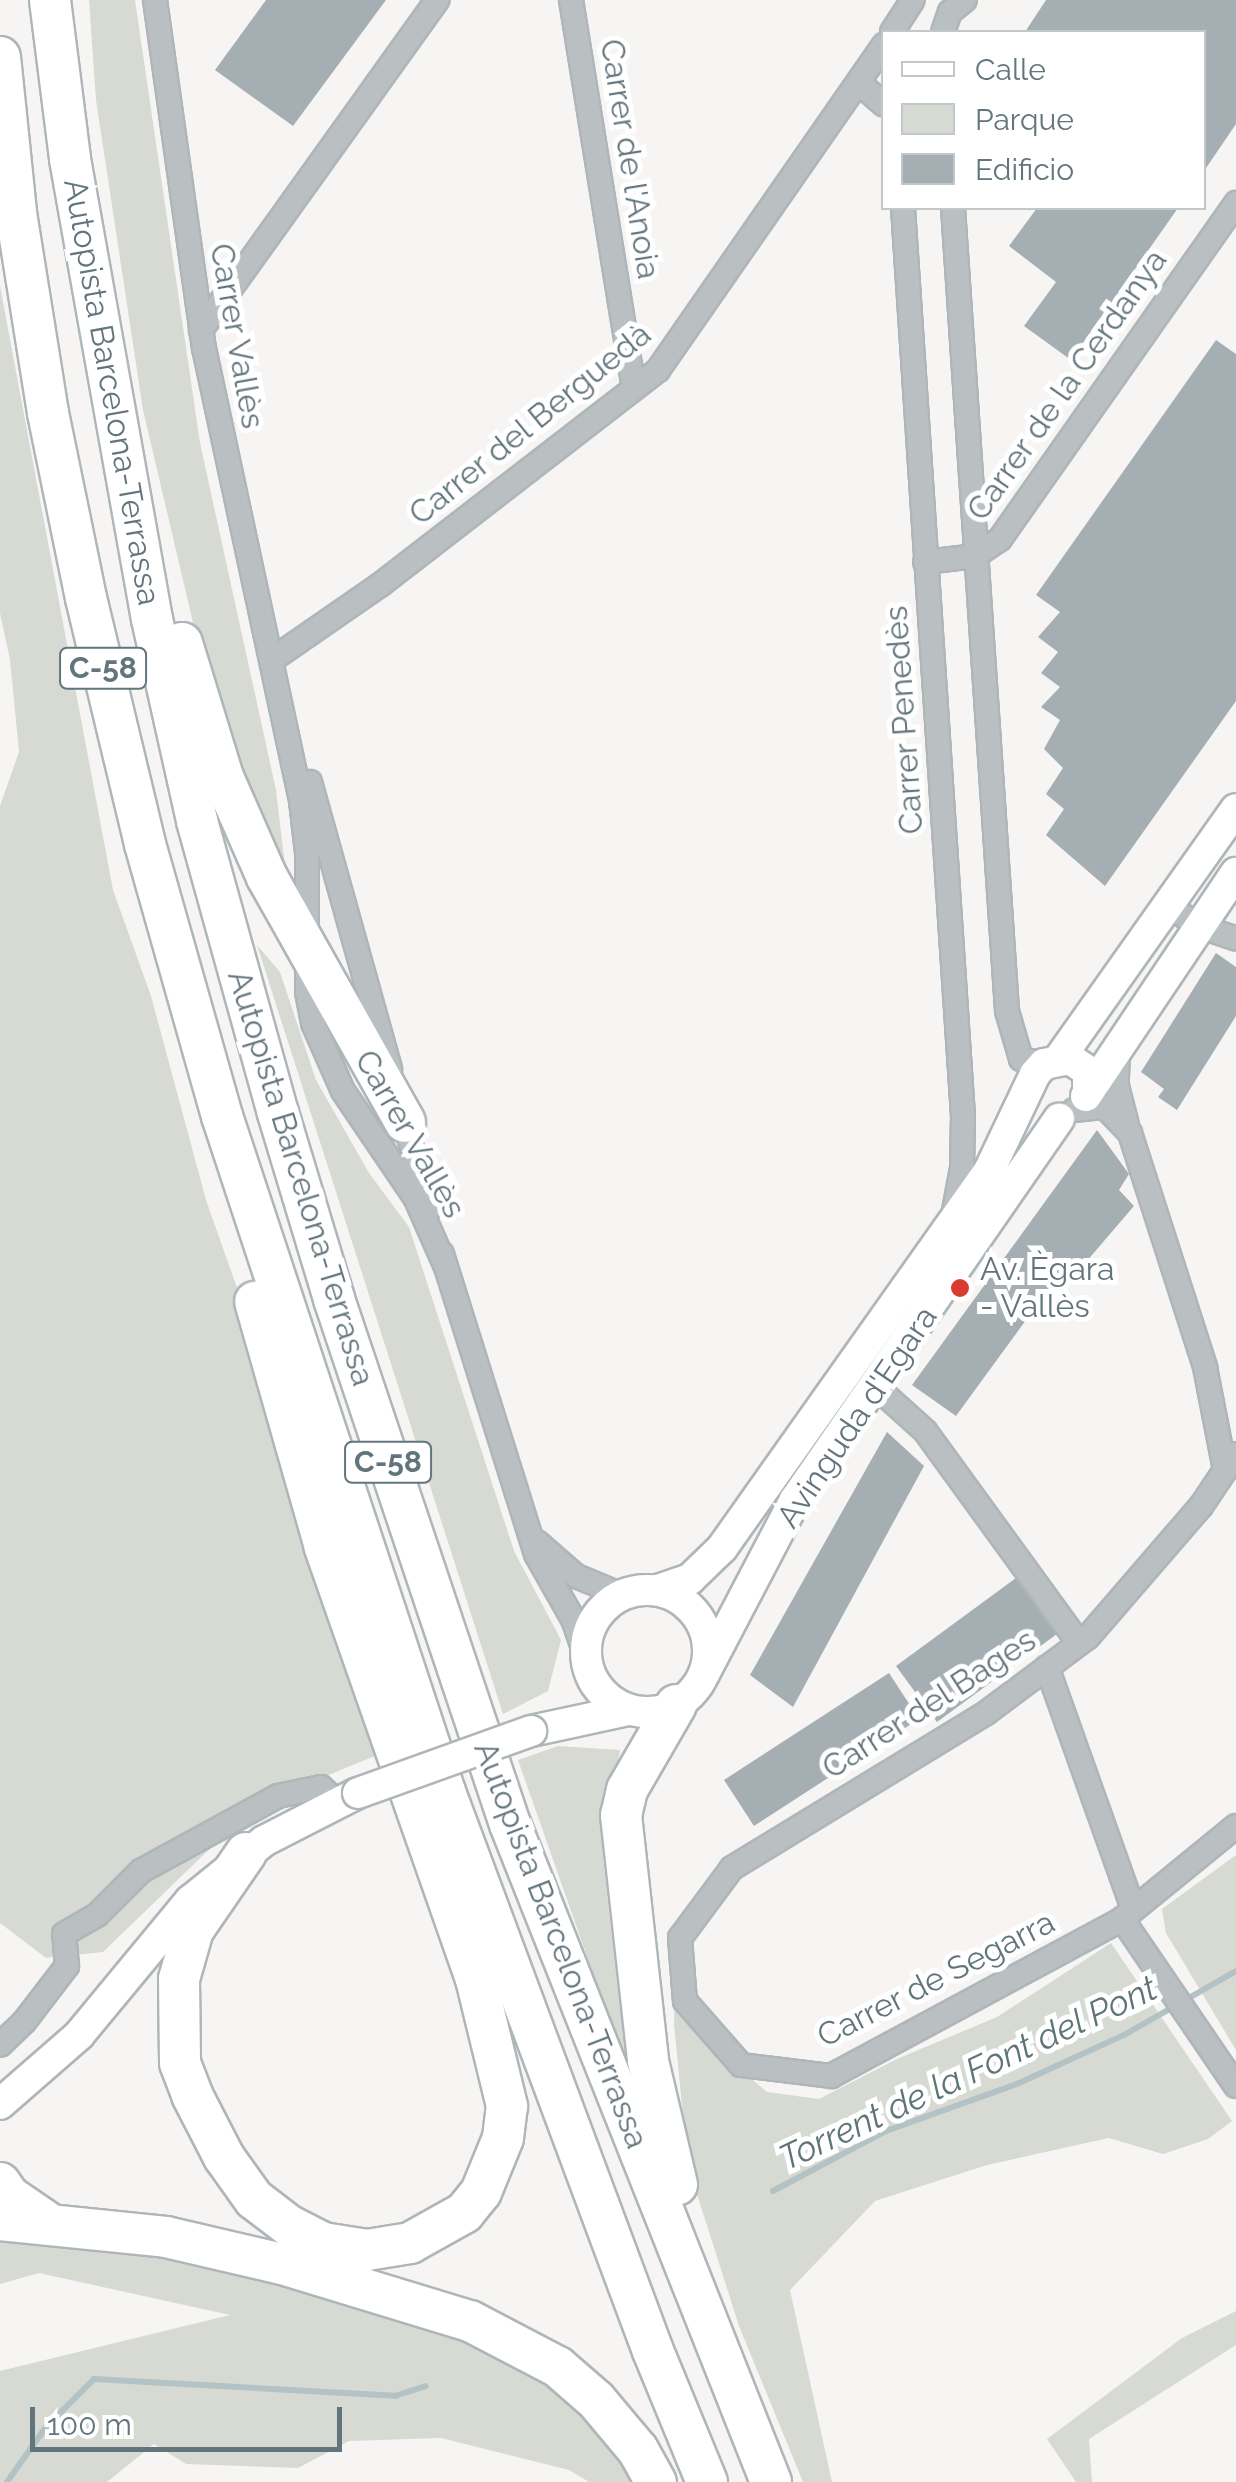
<!DOCTYPE html>
<meta charset="utf-8">
<style>
body{margin:0}
#map{position:relative;width:1236px;height:2482px;overflow:hidden;background:#f6f5f3;font-family:Raleway,sans-serif}
div>[style]{position:absolute}
[style*='--x']{left:calc(var(--x)*1px);top:calc(var(--y)*1px);width:calc(var(--w)*1px);rotate:calc(var(--a)*1deg)}
.green>*{inset:0;background:#d6dad2}
.stream>*{height:6px;margin:-3px;padding:0 3px;transform-origin:3px;border-radius:3px;background:#b3c2c4}
.building>*{inset:0;background:#a5aeb2}
.roads{filter:drop-shadow(2px 0 #afb6b9) drop-shadow(-2px 0 #afb6b9) drop-shadow(0 2px #afb6b9) drop-shadow(0 -2px #afb6b9)}
.street>*{height:22px;margin:-11px;padding:0 11px;transform-origin:11px;border-radius:11px;background:#bac0c2}
.secondary>*{height:30px;margin:-15px;padding:0 15px;transform-origin:15px;border-radius:15px;background:#fff}
.secondary>.ring{margin:-15px;padding:0;box-sizing:content-box;background:none;border:30px solid #fff;border-radius:50%}
.highway>*{height:40px;margin:-20px;padding:0 20px;transform-origin:20px;border-radius:20px;background:#fff}
.bridges{filter:drop-shadow(2px 0 #afb6b9) drop-shadow(-2px 0 #afb6b9) drop-shadow(0 2px #afb6b9) drop-shadow(0 -2px #afb6b9)}
.secondary-bridge>*{height:30px;margin:-15px;padding:0 15px;transform-origin:15px;border-radius:15px;background:#fff}
.dots>*{width:28px;height:28px;translate:-50% -50%;box-sizing:border-box;border:5px solid #fff;border-radius:50%}
span{translate:-50% -50%;white-space:nowrap;text-align:center;line-height:1.15;-webkit-text-stroke:10px #fff;paint-order:stroke}
.shield-label span{padding:2px 8px;background:#fff;border:2px solid;border-radius:8px;-webkit-text-stroke-width:0}
.shield-label{font-size:30px;color:#63757c;font-weight:700}
.street-label{font-size:32px;color:#63757c}
.poi-label{font-size:32px;color:#63757c}
.left{translate:0 -50%;text-align:left}
.water-label{font-size:35px;color:#5e7578;font-style:italic}
.legend{position:absolute;left:881px;top:30px;width:325px;height:180px;box-sizing:border-box;background:#fff;border:2px solid #c1c8cb;margin:0;padding:12px 18px;list-style:none;font-size:30px;color:#63757c}
.legend li{display:flex;align-items:center;gap:20px;height:50px}
.legend b{width:50px;border:2px solid #c1c8cb}
.scale{position:absolute;left:30px;top:2407px;width:312px;height:45px;box-sizing:border-box;border:5px solid #63757c;border-top:0;padding-left:12px;font-size:30px;line-height:35px;white-space:nowrap;color:#63757c;-webkit-text-stroke:8px #fff;paint-order:stroke}
</style>
<div id="map">
<div class="green">
<i style="clip-path:polygon(89px 0,135px 0,200px 443px,276px 790px,289px 900px,226px 763px,143px 410px,96px 100px)"></i>
<i style="clip-path:polygon(0 286px,113px 890px,151px 996px,206px 1200px,399px 1746px,309px 1783px,222px 1837px,103px 1952px,46px 1958px,0 1923px,0 806px,19px 752px,10px 660px,0 613px)"></i>
<i style="clip-path:polygon(257px 945px,280px 972px,316px 1080px,369px 1173px,409px 1227px,514px 1551px,561px 1640px,548px 1691px,503px 1714px)"></i>
<i style="clip-path:polygon(558px 1746px,620px 1750px,603px 1857px,627px 2070px,518px 1760px)"></i>
<i style="clip-path:polygon(1236px 1855px,1236px 2050px,1166px 1933px,1162px 1909px)"></i>
<i style="clip-path:polygon(1111px 1943px,1232px 2121px,1208px 2139px,1163px 2154px,1109px 2138px,987px 2165px,875px 2201px,790px 2290px,832px 2482px,803px 2482px,739px 2326px,688px 2166px,674px 2024px,675px 1992px,694px 2030px,767px 2092px,819px 2099px,897px 2059px,997px 2017px)"></i>
<i style="clip-path:polygon(0 2239px,106px 2244px,223px 2268px,325px 2293px,464px 2337px,543px 2380px,599px 2430px,631px 2482px,589px 2482px,569px 2470px,441px 2438px,349px 2441px,298px 2468px,186px 2464px,154px 2444px,107px 2482px,0 2482px,0 2371px,230px 2315px,39px 2273px,0 2284px)"></i>
<i style="clip-path:polygon(1236px 2311px,1236px 2345px,1089px 2439px,1092px 2482px,1076px 2482px,1047px 2439px,1182px 2338px)"></i>
</div>
<div class="stream">
<i style="--x:773;--y:2191;--w:128;--a:-28"></i>
<i style="--x:886;--y:2131;--w:141;--a:-19.8"></i>
<i style="--x:1019;--y:2083;--w:115;--a:-24.6"></i>
<i style="--x:1124;--y:2035;--w:129;--a:-29.7"></i>
<i style="--x:7;--y:2482;--w:67;--a:-54.7"></i>
<i style="--x:46;--y:2427;--w:68;--a:-45"></i>
<i style="--x:94;--y:2379;--w:301;--a:3.2"></i>
<i style="--x:395;--y:2396;--w:32;--a:-18"></i>
</div>
<div class="building">
<i style="clip-path:polygon(266px 0,386px 0,293px 126px,215px 70px)"></i>
<i style="clip-path:polygon(1046px 0,1236px 0,1236px 124px,1204px 171px,1204px 32px,1025px 32px)"></i>
<i style="clip-path:polygon(1037px 208px,1178px 208px,1071px 360px,1024px 326px,1056px 282px,1009px 246px)"></i>
<i style="clip-path:polygon(1216px 340px,1236px 354px,1236px 701px,1105px 886px,1046px 835px,1064px 809px,1046px 794px,1063px 768px,1044px 749px,1060px 720px,1041px 707px,1060px 687px,1041px 673px,1058px 652px,1038px 637px,1060px 612px,1036px 595px)"></i>
<i style="clip-path:polygon(1216px 953px,1236px 967px,1236px 1016px,1177px 1110px,1158px 1097px,1164px 1089px,1141px 1072px)"></i>
<i style="clip-path:polygon(1097px 1130px,1129px 1174px,1119px 1190px,1134px 1206px,1080px 1269px,1069px 1261px,956px 1416px,912px 1385px)"></i>
<i style="clip-path:polygon(887px 1432px,924px 1466px,793px 1707px,750px 1675px)"></i>
<i style="clip-path:polygon(1020px 1575px,1061px 1631px,937px 1722px,896px 1666px)"></i>
<i style="clip-path:polygon(889px 1673px,919px 1719px,754px 1826px,724px 1780px)"></i>
</div>
<div class="roads">
<div class="street">
<i style="--x:155;--y:0;--w:351;--a:82"></i>
<i style="--x:204;--y:348;--w:463;--a:77.9"></i>
<i style="--x:301;--y:801;--w:52;--a:83.4"></i>
<i style="--x:307;--y:853;--w:139;--a:90"></i>
<i style="--x:307;--y:992;--w:32;--a:79"></i>
<i style="--x:313;--y:1023;--w:74;--a:66.2"></i>
<i style="--x:343;--y:1091;--w:130;--a:55.9"></i>
<i style="--x:416;--y:1199;--w:74;--a:66.2"></i>
<i style="--x:571;--y:0;--w:392;--a:80.8"></i>
<i style="--x:892;--y:32;--w:38;--a:-57"></i>
<i style="--x:943;--y:32;--w:21;--a:-71"></i>
<i style="--x:950;--y:12;--w:19;--a:-39"></i>
<i style="--x:859;--y:83;--w:33;--a:41"></i>
<i style="--x:903;--y:208;--w:909;--a:86.22"></i>
<i style="--x:963;--y:1115;--w:53;--a:91.1"></i>
<i style="--x:962;--y:1168;--w:49;--a:100.6"></i>
<i style="--x:953;--y:208;--w:805;--a:86.15"></i>
<i style="--x:1007;--y:1011;--w:50;--a:73.7"></i>
<i style="--x:1021;--y:1059;--w:24;--a:12"></i>
<i style="--x:201;--y:330;--w:406;--a:-54.4"></i>
<i style="--x:925;--y:562;--w:50;--a:-6.8"></i>
<i style="--x:975;--y:556;--w:30;--a:-34"></i>
<i style="--x:1000;--y:539;--w:411;--a:-54.9"></i>
<i style="--x:273;--y:659;--w:130;--a:-34.7"></i>
<i style="--x:380;--y:585;--w:351;--a:-37.7"></i>
<i style="--x:658;--y:370;--w:396;--a:-55.2"></i>
<i style="--x:310;--y:782;--w:298;--a:74.4"></i>
<i style="--x:1169;--y:906;--w:36;--a:34"></i>
<i style="--x:1199;--y:926;--w:39;--a:19"></i>
<i style="--x:1118;--y:1049;--w:37;--a:92"></i>
<i style="--x:1117;--y:1086;--w:40;--a:75.6"></i>
<i style="--x:1074;--y:1110;--w:31;--a:-6"></i>
<i style="--x:1105;--y:1107;--w:36;--a:46"></i>
<i style="--x:1130;--y:1133;--w:246;--a:72.2"></i>
<i style="--x:1205;--y:1367;--w:105;--a:79"></i>
<i style="--x:402;--y:1114;--w:98;--a:73.4"></i>
<i style="--x:442;--y:1254;--w:314;--a:72.6"></i>
<i style="--x:536;--y:1554;--w:75;--a:60.4"></i>
<i style="--x:573;--y:1619;--w:37;--a:71"></i>
<i style="--x:875;--y:1386;--w:67;--a:42"></i>
<i style="--x:925;--y:1431;--w:262;--a:54"></i>
<i style="--x:1236;--y:1454;--w:63;--a:123.9"></i>
<i style="--x:1201;--y:1506;--w:173;--a:130.8"></i>
<i style="--x:1088;--y:1637;--w:127;--a:143.3"></i>
<i style="--x:986;--y:1713;--w:298;--a:148.6"></i>
<i style="--x:732;--y:1868;--w:87;--a:126.6"></i>
<i style="--x:680;--y:1938;--w:63;--a:85.5"></i>
<i style="--x:685;--y:2001;--w:85;--a:48.8"></i>
<i style="--x:741;--y:2065;--w:91;--a:7"></i>
<i style="--x:831;--y:2076;--w:331;--a:-28.3"></i>
<i style="--x:1122;--y:1919;--w:147;--a:-39.2"></i>
<i style="--x:537;--y:1542;--w:52;--a:41.1"></i>
<i style="--x:576;--y:1576;--w:50;--a:22.4"></i>
<i style="--x:1047;--y:1667;--w:257;--a:70.4"></i>
<i style="--x:1122;--y:1919;--w:202;--a:55.7"></i>
<i style="--x:0;--y:2045;--w:33;--a:-44"></i>
<i style="--x:24;--y:2022;--w:71;--a:-52.5"></i>
<i style="--x:67;--y:1966;--w:32;--a:-95"></i>
<i style="--x:64;--y:1934;--w:39;--a:-30"></i>
<i style="--x:98;--y:1914;--w:61;--a:-45"></i>
<i style="--x:141;--y:1871;--w:156;--a:-28.7"></i>
<i style="--x:278;--y:1796;--w:44;--a:-11.8"></i>
<i style="--x:321;--y:1787;--w:22;--a:43"></i>
</div>
<div class="secondary">
<i style="--x:1059;--y:1059;--w:306;--a:-54.7"></i>
<i style="--x:1086;--y:1096;--w:269;--a:-56.1"></i>
<i class="ring" style="left:586px;top:1590px;width:92px;height:92px"></i>
<i style="--x:658;--y:1590;--w:34;--a:-19"></i>
<i style="--x:690;--y:1579;--w:45;--a:-44.1"></i>
<i style="--x:722;--y:1548;--w:462;--a:-54.7"></i>
<i style="--x:989;--y:1171;--w:107;--a:-64.6"></i>
<i style="--x:1035;--y:1074;--w:13;--a:-48"></i>
<i style="--x:1044;--y:1064;--w:26;--a:-11"></i>
<i style="--x:1070;--y:1059;--w:22;--a:34"></i>
<i style="--x:1088;--y:1071;--w:20;--a:90"></i>
<i style="--x:704;--y:1674;--w:196;--a:-62.4"></i>
<i style="--x:795;--y:1500;--w:464;--a:-55.3"></i>
<i style="--x:531;--y:1731;--w:99;--a:-12.2"></i>
<i style="--x:0;--y:2104;--w:105;--a:-41.1"></i>
<i style="--x:79;--y:2035;--w:174;--a:-50.4"></i>
<i style="--x:190;--y:1901;--w:95;--a:-39"></i>
<i style="--x:264;--y:1841;--w:106;--a:-27.1"></i>
</div>
<div class="highway">
<i style="--x:50;--y:0;--w:160;--a:82.8"></i>
<i style="--x:70;--y:159;--w:467;--a:79.9"></i>
<i style="--x:152;--y:619;--w:207;--a:77.4"></i>
<i style="--x:197;--y:821;--w:303;--a:74.5"></i>
<i style="--x:278;--y:1113;--w:194;--a:73.2"></i>
<i style="--x:334;--y:1299;--w:554;--a:71.47"></i>
<i style="--x:510;--y:1824;--w:708;--a:68.36"></i>
<i style="--x:0;--y:57;--w:157;--a:84.1"></i>
<i style="--x:16;--y:213;--w:203;--a:80.9"></i>
<i style="--x:48;--y:413;--w:189;--a:78.4"></i>
<i style="--x:86;--y:598;--w:253;--a:76.5"></i>
<i style="--x:145;--y:844;--w:283;--a:74.2"></i>
<i style="--x:222;--y:1116;--w:712;--a:71.74"></i>
<i style="--x:445;--y:1792;--w:596;--a:69.59"></i>
<i style="--x:653;--y:2351;--w:142;--a:67.6"></i>
<i style="--x:182;--y:643;--w:140;--a:73"></i>
<i style="--x:223;--y:777;--w:109;--a:66.3"></i>
<i style="--x:267;--y:877;--w:281;--a:60.6"></i>
<i style="--x:676;--y:1705;--w:98;--a:120"></i>
<i style="--x:627;--y:1790;--w:26;--a:103"></i>
<i style="--x:621;--y:1815;--w:247;--a:83.7"></i>
<i style="--x:648;--y:2061;--w:127;--a:76.8"></i>
<i style="--x:246;--y:1853;--w:93;--a:124.5"></i>
<i style="--x:193;--y:1930;--w:51;--a:105.9"></i>
<i style="--x:179;--y:1979;--w:84;--a:89.3"></i>
<i style="--x:180;--y:2063;--w:34;--a:69"></i>
<i style="--x:192;--y:2095;--w:70;--a:62.7"></i>
<i style="--x:224;--y:2157;--w:52;--a:54.5"></i>
<i style="--x:254;--y:2199;--w:43;--a:37.4"></i>
<i style="--x:288;--y:2225;--w:39;--a:27"></i>
<i style="--x:323;--y:2243;--w:45;--a:9"></i>
<i style="--x:367;--y:2250;--w:44;--a:-9.2"></i>
<i style="--x:410;--y:2243;--w:62;--a:-29.1"></i>
<i style="--x:464;--y:2213;--w:27;--a:-51"></i>
<i style="--x:481;--y:2192;--w:58;--a:-67.8"></i>
<i style="--x:503;--y:2138;--w:32;--a:-83"></i>
<i style="--x:507;--y:2106;--w:131;--a:-103.7"></i>
<i style="--x:476;--y:1979;--w:458;--a:-109.3"></i>
<i style="--x:325;--y:1547;--w:255;--a:-105.9"></i>
<i style="--x:0;--y:2183;--w:16;--a:55"></i>
<i style="--x:9;--y:2196;--w:46;--a:34.4"></i>
<i style="--x:0;--y:2220;--w:167;--a:5.8"></i>
<i style="--x:166;--y:2237;--w:119;--a:13.1"></i>
<i style="--x:282;--y:2264;--w:196;--a:16.9"></i>
<i style="--x:470;--y:2321;--w:99;--a:27.6"></i>
<i style="--x:558;--y:2367;--w:50;--a:41"></i>
<i style="--x:596;--y:2400;--w:65;--a:50"></i>
<i style="--x:638;--y:2450;--w:37;--a:61"></i>
</div>
</div>
<div class="bridges">
<div class="secondary-bridge">
<i style="--x:358;--y:1793;--w:184;--a:-19.7"></i>
</div>
</div>
<div class="dots">
<i style="left:960px;top:1288px;background:#d83c31"></i>
</div>
<div class="shield-label">
<span style="left:103px;top:668px">C-58</span>
<span style="left:388px;top:1462px">C-58</span>
</div>
<div class="street-label">
<span style="left:630px;top:159px;rotate:81deg">Carrer de l'Anoia</span>
<span style="left:237px;top:336px;rotate:80deg">Carrer Vallès</span>
<span style="left:1067px;top:385px;rotate:-55deg">Carrer de la Cerdanya</span>
<span style="left:112px;top:392px;rotate:80deg">Autopista Barcelona-Terrassa</span>
<span style="left:530px;top:424px;rotate:-39deg">Carrer del Berguedà</span>
<span style="left:904px;top:720px;rotate:-94deg">Carrer Penedès</span>
<span style="left:410px;top:1134px;rotate:60deg">Carrer Vallès</span>
<span style="left:301px;top:1178px;rotate:73deg">Autopista Barcelona-Terrassa</span>
<span style="left:857px;top:1417px;rotate:-56deg">Avinguda d'Egara</span>
<span style="left:929px;top:1704px;rotate:-33deg">Carrer del Bages</span>
<span style="left:561px;top:1945px;rotate:69deg">Autopista Barcelona-Terrassa</span>
<span style="left:936px;top:1979px;rotate:-27deg">Carrer de Segarra</span>
</div>
<div class="poi-label">
<span class="left" style="left:980px;top:1288px">Av. Ègara<br>- Vallès</span>
</div>
<div class="water-label">
<span style="left:968px;top:2073px;rotate:-25deg">Torrent de la Font del Pont</span>
</div>
<ul class="legend">
<li><b style="height:12px;background:#fff"></b>Calle</li>
<li><b style="height:28px;background:#d6dad2"></b>Parque</li>
<li><b style="height:28px;background:#a5aeb2"></b>Edificio</li>
</ul>
<div class="scale">100 m</div>
</div>
